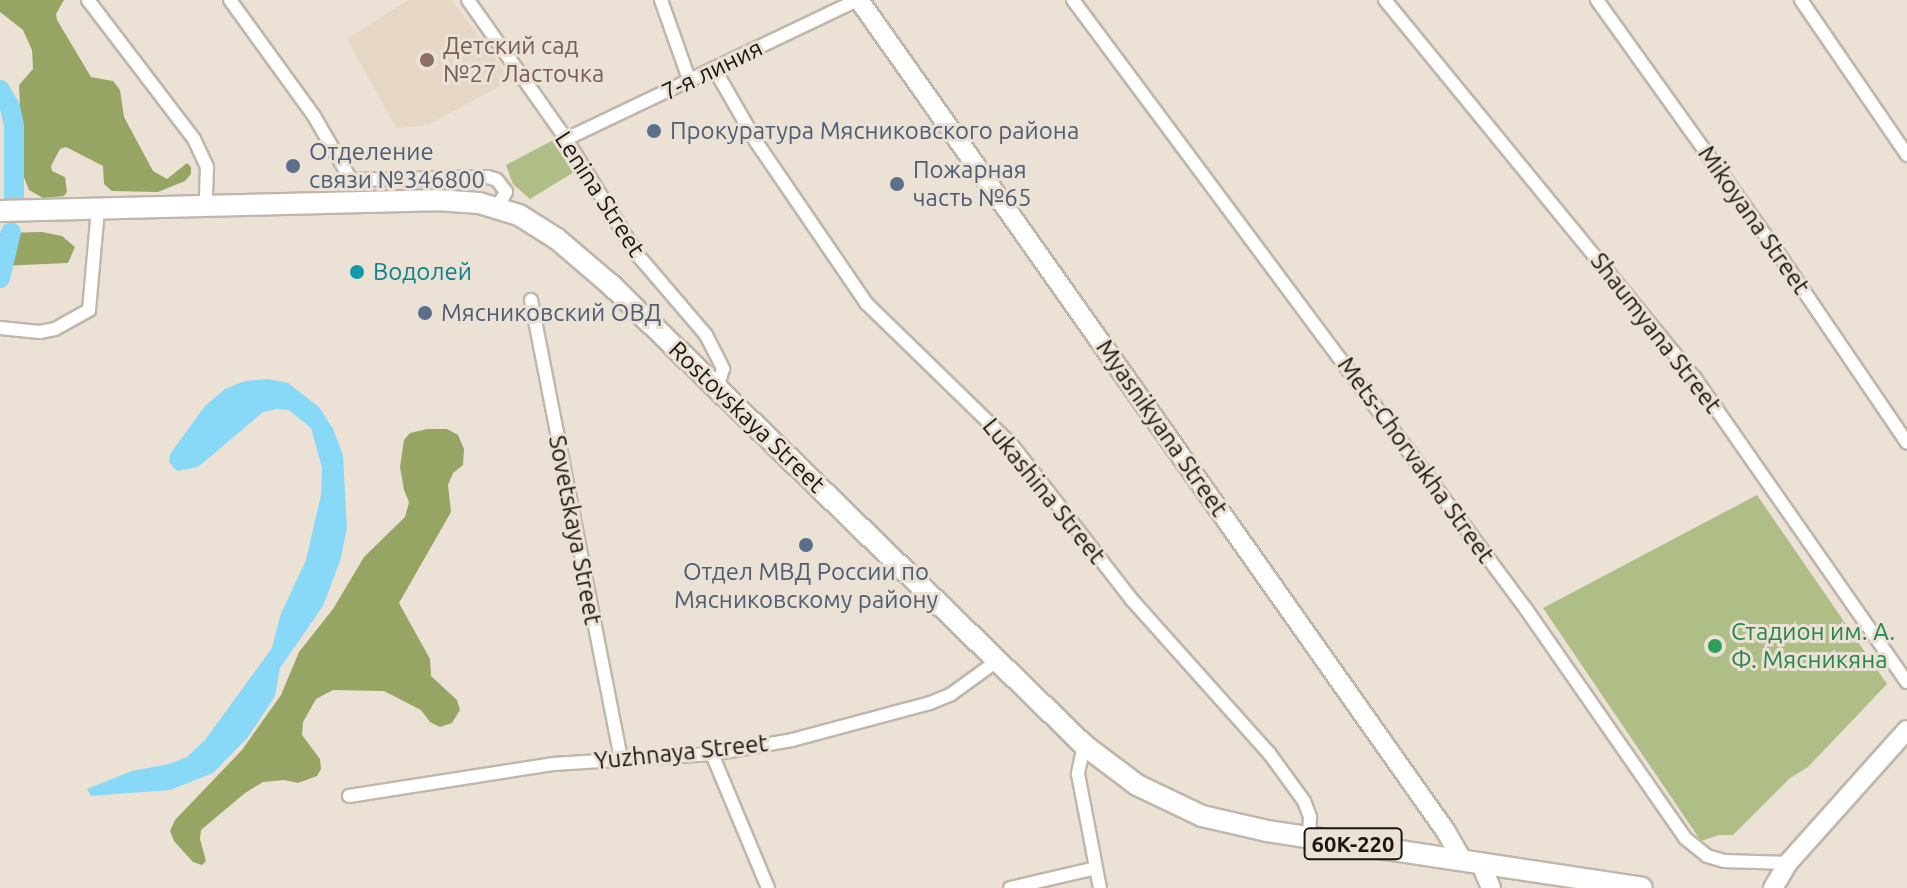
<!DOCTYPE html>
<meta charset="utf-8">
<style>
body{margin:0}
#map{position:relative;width:1907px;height:888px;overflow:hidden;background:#ebe1d5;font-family:Ubuntu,sans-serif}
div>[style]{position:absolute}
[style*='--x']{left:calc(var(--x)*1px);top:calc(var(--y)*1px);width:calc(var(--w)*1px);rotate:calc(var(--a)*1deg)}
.education>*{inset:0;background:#e6d6c4}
.green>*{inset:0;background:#afbd87}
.forest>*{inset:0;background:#96a564}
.water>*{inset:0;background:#87d9f7}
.river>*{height:20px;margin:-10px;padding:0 10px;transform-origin:10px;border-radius:10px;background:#87d9f7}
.roads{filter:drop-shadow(2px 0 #c0b7ab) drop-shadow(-2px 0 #c0b7ab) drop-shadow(0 2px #c0b7ab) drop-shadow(0 -2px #c0b7ab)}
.street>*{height:12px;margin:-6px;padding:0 6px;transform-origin:6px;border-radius:6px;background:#fff}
.secondary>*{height:18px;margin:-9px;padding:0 9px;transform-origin:9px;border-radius:9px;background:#fff}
.primary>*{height:20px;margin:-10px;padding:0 10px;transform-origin:10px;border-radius:10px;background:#fff}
.dots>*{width:22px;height:22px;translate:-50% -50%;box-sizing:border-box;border:4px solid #ebe1d5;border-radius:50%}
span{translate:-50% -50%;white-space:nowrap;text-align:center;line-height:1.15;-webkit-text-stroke:6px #ebe1d5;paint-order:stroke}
.shield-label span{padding:2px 6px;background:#ebe1d5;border:2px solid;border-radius:6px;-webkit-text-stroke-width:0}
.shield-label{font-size:22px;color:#1a1612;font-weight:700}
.education-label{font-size:24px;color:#785e54}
.left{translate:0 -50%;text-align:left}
.street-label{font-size:24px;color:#1a1612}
.service-label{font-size:24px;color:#4e5e75}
.culture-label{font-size:24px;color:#0d838f}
.leisure-label{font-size:24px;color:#27864d}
</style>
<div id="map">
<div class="education">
<i style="clip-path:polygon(408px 0,452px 0,511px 80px,428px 125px,396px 128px,347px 39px)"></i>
</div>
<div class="green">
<i style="clip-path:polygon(555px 139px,574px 172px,530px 199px,513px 184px,506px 165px)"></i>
<i style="clip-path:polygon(1757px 495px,1887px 684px,1808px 767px,1790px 778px,1733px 835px,1719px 835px,1701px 841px,1543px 608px)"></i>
</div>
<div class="forest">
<i style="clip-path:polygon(0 0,64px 0,56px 14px,57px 20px,91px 77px,113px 81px,120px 90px,124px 117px,153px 171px,167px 179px,187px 163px,191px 167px,191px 174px,185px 181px,158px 192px,112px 191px,104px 184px,103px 166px,66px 147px,60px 149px,51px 166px,52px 171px,65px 177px,67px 192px,64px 196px,43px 198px,29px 190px,23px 175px,19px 85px,33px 69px,32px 50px,23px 30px,0 12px)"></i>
<i style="clip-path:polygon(42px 232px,62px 236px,75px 247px,68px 263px,0 266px,0 233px)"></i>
<i style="clip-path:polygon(427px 429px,447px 429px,458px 435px,464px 449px,463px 465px,453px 473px,448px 485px,451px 512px,399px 603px,430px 659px,431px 676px,457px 700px,460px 710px,452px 723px,440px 727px,430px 722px,421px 710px,384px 691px,333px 690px,316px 699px,303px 722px,302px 735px,320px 759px,321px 769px,317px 776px,298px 783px,284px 780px,263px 782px,245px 793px,201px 830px,200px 839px,206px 861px,202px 865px,193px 862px,174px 841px,170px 831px,175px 820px,242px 750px,281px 695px,299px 652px,333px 609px,364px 557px,405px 517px,409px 502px,404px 490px,400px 467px,404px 440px,410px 433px)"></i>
</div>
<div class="water">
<i style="clip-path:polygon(268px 379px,288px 383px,319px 407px,333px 429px,343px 455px,347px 529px,340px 561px,323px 606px,280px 668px,275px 696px,248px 737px,213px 773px,170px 790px,91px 796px,87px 789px,132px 771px,169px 764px,187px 757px,205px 740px,272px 648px,280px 616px,306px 560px,321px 495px,322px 468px,311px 428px,289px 410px,278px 409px,263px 412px,198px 467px,177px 471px,169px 462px,170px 454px,205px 406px,225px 389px,245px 381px)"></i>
</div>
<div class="river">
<i style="--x:0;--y:90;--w:20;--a:60"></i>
<i style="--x:10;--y:107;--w:19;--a:78"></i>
<i style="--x:14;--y:126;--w:70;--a:90"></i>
<i style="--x:0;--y:278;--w:47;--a:-76.6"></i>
</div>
<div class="roads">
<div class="street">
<i style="--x:88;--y:0;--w:175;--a:52.7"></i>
<i style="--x:194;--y:139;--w:31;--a:65"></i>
<i style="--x:207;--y:167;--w:38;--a:92"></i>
<i style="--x:230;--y:0;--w:143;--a:54.1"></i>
<i style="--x:314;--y:116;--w:74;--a:60"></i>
<i style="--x:351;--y:180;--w:137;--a:-1.3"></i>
<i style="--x:488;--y:177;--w:9;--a:18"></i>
<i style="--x:497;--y:180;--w:15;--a:53"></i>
<i style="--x:506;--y:192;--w:17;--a:121"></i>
<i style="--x:468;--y:0;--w:170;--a:54.8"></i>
<i style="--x:566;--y:139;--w:134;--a:58.4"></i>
<i style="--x:636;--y:253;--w:108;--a:49.5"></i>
<i style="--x:706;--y:335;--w:38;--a:63"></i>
<i style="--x:723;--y:369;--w:20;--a:108"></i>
<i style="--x:661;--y:0;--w:87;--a:70.5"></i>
<i style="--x:1073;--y:0;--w:759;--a:53.36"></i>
<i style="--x:1526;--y:609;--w:279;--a:55.2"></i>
<i style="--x:1685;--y:838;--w:28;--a:39"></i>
<i style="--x:1707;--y:856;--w:18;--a:16"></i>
<i style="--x:1724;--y:861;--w:64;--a:1.8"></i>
<i style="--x:1385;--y:0;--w:487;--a:50.7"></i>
<i style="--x:1694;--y:377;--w:372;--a:55.1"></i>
<i style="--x:1597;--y:0;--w:307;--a:54.4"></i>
<i style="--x:1776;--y:250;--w:233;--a:55.8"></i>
<i style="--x:1801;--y:0;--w:188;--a:55.6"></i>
<i style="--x:715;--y:70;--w:84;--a:60.1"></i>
<i style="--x:757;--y:143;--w:194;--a:55.7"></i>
<i style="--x:866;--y:303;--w:202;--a:44.2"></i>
<i style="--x:1011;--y:444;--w:197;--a:52.2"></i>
<i style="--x:1132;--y:600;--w:205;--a:48.2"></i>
<i style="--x:1269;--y:753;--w:59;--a:53.9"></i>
<i style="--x:1304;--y:801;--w:17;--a:69"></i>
<i style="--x:1310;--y:817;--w:21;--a:93"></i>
<i style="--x:566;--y:139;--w:323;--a:-25.5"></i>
<i style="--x:531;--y:300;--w:468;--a:78.9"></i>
<i style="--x:0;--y:328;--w:40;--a:5.7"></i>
<i style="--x:40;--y:332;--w:15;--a:-11"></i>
<i style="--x:55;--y:329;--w:39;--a:-29"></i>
<i style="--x:89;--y:310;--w:101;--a:-84.9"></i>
<i style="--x:1084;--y:745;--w:30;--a:102"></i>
<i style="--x:1078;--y:774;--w:116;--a:79.1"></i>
<i style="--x:712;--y:754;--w:145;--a:67.3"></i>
<i style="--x:349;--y:796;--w:206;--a:-8.9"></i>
<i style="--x:553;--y:764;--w:159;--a:-3.6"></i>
<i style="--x:712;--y:754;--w:81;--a:-9.9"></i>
<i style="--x:792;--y:740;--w:143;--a:-15"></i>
<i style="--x:930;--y:703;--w:22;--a:-22"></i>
<i style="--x:950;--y:695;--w:58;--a:-35.9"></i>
<i style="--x:1010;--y:888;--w:88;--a:-13.1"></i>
</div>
<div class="secondary">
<i style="--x:859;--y:0;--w:1016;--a:54.78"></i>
<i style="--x:1445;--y:830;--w:34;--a:60"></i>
<i style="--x:1480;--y:862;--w:28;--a:67"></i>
<i style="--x:1773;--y:888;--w:29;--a:-59"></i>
<i style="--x:1788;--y:863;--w:178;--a:-48.2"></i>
</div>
<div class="primary">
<i style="--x:0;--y:211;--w:436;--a:-1.4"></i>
<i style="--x:436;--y:200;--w:43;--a:4"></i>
<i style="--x:479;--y:203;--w:42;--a:16.7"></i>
<i style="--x:519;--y:215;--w:45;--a:32.3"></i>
<i style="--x:557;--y:239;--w:71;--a:40.4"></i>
<i style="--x:611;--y:285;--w:660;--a:44.2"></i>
<i style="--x:1084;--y:745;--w:66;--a:37"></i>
<i style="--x:1137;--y:785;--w:72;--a:25.5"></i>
<i style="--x:1202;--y:816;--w:67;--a:13"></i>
<i style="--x:1267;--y:831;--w:379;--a:8.6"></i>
</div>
</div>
<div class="dots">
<i style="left:427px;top:60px;background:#8d6e63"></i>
<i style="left:654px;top:131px;background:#5c6f8a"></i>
<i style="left:293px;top:166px;background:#5c6f8a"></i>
<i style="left:897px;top:184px;background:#5c6f8a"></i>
<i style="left:357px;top:272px;background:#0f9aa8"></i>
<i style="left:425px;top:313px;background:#5c6f8a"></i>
<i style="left:806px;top:545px;background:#5c6f8a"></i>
<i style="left:1715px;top:646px;background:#2e9e5b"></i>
</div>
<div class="shield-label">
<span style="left:1353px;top:844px">60К-220</span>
</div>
<div class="education-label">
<span class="left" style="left:443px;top:60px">Детский сад<br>№27 Ласточка</span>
</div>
<div class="street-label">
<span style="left:712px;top:70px;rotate:-26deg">7-я линия</span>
<span style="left:600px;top:194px;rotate:57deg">Lenina Street</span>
<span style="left:1754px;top:220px;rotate:55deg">Mikoyana Street</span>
<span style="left:1656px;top:333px;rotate:52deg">Shaumyana Street</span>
<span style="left:747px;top:417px;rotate:44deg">Rostovskaya Street</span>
<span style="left:1162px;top:428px;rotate:55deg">Myasnikyana Street</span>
<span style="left:1416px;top:460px;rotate:54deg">Mets-Chorvakha Street</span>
<span style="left:1044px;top:491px;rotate:51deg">Lukashina Street</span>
<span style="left:575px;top:530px;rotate:79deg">Sovetskaya Street</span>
<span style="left:681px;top:752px;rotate:-6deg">Yuzhnaya Street</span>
</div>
<div class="service-label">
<span class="left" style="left:670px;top:131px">Прокуратура Мясниковского района</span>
<span class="left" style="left:309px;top:166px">Отделение<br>связи №346800</span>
<span class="left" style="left:913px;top:184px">Пожарная<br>часть №65</span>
<span class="left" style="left:441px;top:313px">Мясниковский ОВД</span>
<span style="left:806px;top:586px">Отдел МВД России по<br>Мясниковскому району</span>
</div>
<div class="culture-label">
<span class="left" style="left:373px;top:272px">Водолей</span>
</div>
<div class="leisure-label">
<span class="left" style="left:1731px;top:646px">Стадион им. А.<br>Ф. Мясникяна</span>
</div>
</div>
